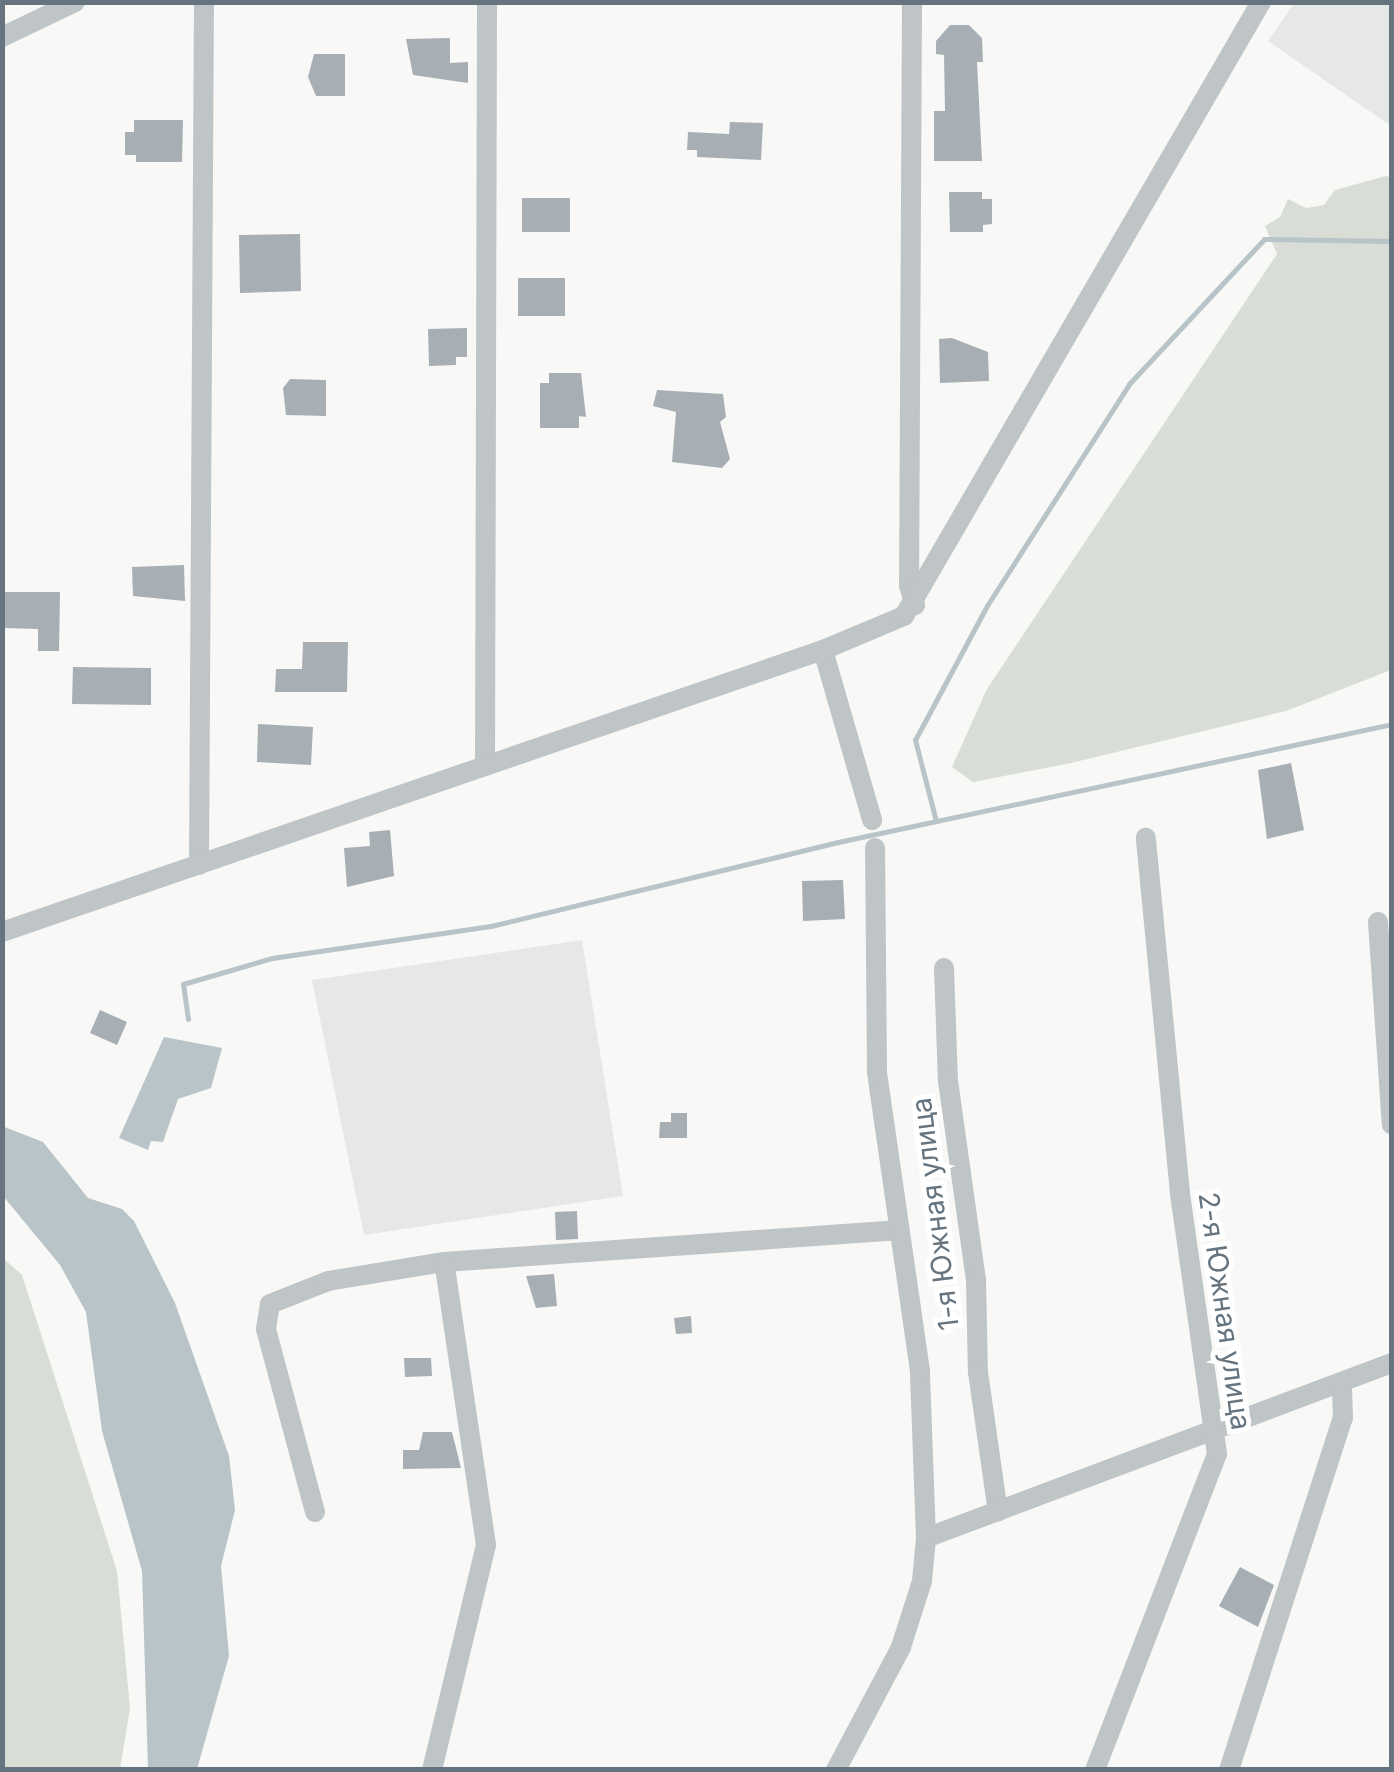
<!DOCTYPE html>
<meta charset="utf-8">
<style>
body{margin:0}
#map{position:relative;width:1394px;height:1772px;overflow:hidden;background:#f8f8f6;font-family:Inter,sans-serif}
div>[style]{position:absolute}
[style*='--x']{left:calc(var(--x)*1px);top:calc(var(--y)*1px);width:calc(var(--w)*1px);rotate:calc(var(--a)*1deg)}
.built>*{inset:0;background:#e6e7e7}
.green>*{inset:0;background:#d8ddd5}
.water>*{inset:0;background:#b9c4c8}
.stream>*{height:5px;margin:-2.5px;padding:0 2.5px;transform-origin:2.5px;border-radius:2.5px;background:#b9c4c8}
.building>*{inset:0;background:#a7afb5}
.street>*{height:20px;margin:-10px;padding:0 10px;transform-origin:10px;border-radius:10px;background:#bfc4c7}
span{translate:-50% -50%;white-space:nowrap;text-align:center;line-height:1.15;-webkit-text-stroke:10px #fff;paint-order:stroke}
.street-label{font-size:28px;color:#65747f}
.frame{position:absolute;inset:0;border:5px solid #65747f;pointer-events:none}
</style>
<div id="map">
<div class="built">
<i style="clip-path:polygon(1295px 2px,1391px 3px,1391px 126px,1268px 41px)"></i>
<i style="clip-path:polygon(582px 940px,623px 1196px,364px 1235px,312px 980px)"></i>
</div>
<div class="green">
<i style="clip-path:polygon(1386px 176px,1392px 178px,1391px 670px,1286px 711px,1071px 763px,973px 782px,952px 767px,987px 689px,1277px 254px,1265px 226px,1280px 217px,1288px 199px,1306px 208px,1324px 205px,1335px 190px)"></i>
<i style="clip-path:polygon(2px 1257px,22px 1275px,117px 1571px,130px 1708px,120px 1769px,3px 1769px)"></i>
</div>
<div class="water">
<i style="clip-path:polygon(164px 1037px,222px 1048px,211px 1088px,178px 1099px,163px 1142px,151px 1141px,148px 1150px,119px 1138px)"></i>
<i style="clip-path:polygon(2px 1126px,43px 1142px,88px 1198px,122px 1209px,134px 1221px,175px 1303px,229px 1456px,235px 1510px,221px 1566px,229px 1656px,197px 1769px,148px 1769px,142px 1571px,102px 1431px,86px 1312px,60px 1265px,3px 1196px)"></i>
</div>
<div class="stream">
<i style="--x:936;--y:821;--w:84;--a:-104.5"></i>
<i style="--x:915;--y:740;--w:154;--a:-61.8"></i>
<i style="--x:988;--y:604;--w:261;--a:-57.3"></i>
<i style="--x:1129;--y:384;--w:198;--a:-47"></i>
<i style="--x:1264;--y:239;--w:128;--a:0.9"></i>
<i style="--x:188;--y:1019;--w:35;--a:-98"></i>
<i style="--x:183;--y:984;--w:93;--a:-16.3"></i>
<i style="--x:272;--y:958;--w:221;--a:-8.3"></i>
<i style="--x:491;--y:926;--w:357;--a:-13.6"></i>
<i style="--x:838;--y:842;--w:566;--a:-12.02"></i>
</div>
<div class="building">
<i style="clip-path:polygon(950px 25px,969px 25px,982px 38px,983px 62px,977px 62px,982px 161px,934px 161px,934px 111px,945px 111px,944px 55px,936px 54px,936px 41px)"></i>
<i style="clip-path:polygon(450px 38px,450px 63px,468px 62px,468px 83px,413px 75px,406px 39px)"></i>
<i style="clip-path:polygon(314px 54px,345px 54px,345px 96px,316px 96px,308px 77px)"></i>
<i style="clip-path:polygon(134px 120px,183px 120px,182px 162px,136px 162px,136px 155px,125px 155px,125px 132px,134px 132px)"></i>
<i style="clip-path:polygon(730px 122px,763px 123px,761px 160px,697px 157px,697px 150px,687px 150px,688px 132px,729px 134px)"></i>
<i style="clip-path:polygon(949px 192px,982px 192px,982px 199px,992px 199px,992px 224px,983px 225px,983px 232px,950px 232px)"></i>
<i style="clip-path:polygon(522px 198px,570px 198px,570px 232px,522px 232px)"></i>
<i style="clip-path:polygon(300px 234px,301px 291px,240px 293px,239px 235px)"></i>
<i style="clip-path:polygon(518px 278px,565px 278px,565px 316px,518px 316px)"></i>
<i style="clip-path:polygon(467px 328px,467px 357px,456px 357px,456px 365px,429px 366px,428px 329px)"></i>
<i style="clip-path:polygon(952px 338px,988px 352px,989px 381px,940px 383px,939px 339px)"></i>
<i style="clip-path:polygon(549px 373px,581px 373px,586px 417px,579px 416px,579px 428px,540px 428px,540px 383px,549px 383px)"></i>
<i style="clip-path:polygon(290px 379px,326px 380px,326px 416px,286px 415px,283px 388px)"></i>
<i style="clip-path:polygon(657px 390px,723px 394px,726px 417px,720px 422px,730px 459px,722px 468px,672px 462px,676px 412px,653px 406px)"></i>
<i style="clip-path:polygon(184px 565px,185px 601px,133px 596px,132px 567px)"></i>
<i style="clip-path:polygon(2px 592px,60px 592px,59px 651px,38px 651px,38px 629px,2px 628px)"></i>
<i style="clip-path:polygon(303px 642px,348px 642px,347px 692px,275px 692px,276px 669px,302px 669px)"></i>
<i style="clip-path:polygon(73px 667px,151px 668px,151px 705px,72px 704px)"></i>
<i style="clip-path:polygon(258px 724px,313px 727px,311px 765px,257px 762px)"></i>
<i style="clip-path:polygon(1291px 763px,1304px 830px,1267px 839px,1258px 770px)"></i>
<i style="clip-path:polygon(390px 830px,394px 876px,347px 887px,344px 848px,370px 846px,369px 832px)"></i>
<i style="clip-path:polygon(843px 880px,845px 919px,803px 921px,802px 881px)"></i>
<i style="clip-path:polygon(100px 1010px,127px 1022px,117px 1045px,90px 1033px)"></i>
<i style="clip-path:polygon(671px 1113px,687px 1113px,687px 1138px,659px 1138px,660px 1122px,671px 1122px)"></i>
<i style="clip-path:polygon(577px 1211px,578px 1239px,556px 1240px,555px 1212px)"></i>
<i style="clip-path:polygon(554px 1274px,557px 1306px,536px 1308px,526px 1276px)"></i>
<i style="clip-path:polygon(691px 1316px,692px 1333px,676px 1334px,674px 1318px)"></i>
<i style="clip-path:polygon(404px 1358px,431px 1358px,432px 1376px,405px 1377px)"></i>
<i style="clip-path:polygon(423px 1432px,452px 1432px,461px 1468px,403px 1469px,403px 1450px,419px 1450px)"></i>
<i style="clip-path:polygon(1240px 1567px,1274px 1585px,1258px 1627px,1219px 1606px)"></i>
</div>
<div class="street">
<i style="--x:912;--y:2;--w:584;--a:90.29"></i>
<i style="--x:909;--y:586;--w:20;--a:72"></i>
<i style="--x:2;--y:37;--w:81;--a:-25.6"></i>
<i style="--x:823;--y:650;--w:177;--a:73.9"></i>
<i style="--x:485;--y:766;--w:764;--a:-89.85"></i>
<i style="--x:199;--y:865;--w:863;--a:-89.67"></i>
<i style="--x:1378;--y:922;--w:203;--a:86.1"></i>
<i style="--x:2;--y:932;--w:868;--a:-18.96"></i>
<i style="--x:823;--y:650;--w:88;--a:-22.8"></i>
<i style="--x:904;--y:616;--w:710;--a:-59.82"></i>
<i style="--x:944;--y:968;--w:113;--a:88"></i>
<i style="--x:948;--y:1081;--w:201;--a:82"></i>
<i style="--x:976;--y:1280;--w:92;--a:88.8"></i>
<i style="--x:978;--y:1372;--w:141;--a:81.9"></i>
<i style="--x:315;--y:1512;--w:189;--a:-105"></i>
<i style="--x:266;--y:1329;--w:25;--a:-81"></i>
<i style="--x:270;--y:1304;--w:62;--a:-21.6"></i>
<i style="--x:328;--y:1281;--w:118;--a:-9.3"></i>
<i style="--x:444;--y:1262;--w:454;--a:-4"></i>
<i style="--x:926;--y:1538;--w:498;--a:-20.6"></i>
<i style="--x:432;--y:1770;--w:231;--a:-76.5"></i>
<i style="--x:486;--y:1545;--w:286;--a:-98.4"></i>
<i style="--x:836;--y:1770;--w:139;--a:-62.1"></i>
<i style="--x:901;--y:1647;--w:69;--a:-72.3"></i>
<i style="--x:922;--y:1581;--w:43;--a:-84.7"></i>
<i style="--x:926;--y:1538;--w:167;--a:-92.1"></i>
<i style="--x:920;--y:1371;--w:303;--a:-98.2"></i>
<i style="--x:877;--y:1071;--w:223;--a:-90.5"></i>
<i style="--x:1095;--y:1770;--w:339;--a:-68.9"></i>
<i style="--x:1217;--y:1454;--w:264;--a:-98.1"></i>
<i style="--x:1180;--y:1193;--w:357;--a:-95.5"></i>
<i style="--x:1229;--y:1770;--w:370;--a:-72.1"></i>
<i style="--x:1343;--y:1418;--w:36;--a:-92"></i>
</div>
<div class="street-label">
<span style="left:935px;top:1214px;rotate:-97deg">1-я Южная улица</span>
<span style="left:1225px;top:1311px;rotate:82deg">2-я Южная улица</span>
</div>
<div class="frame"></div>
</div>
